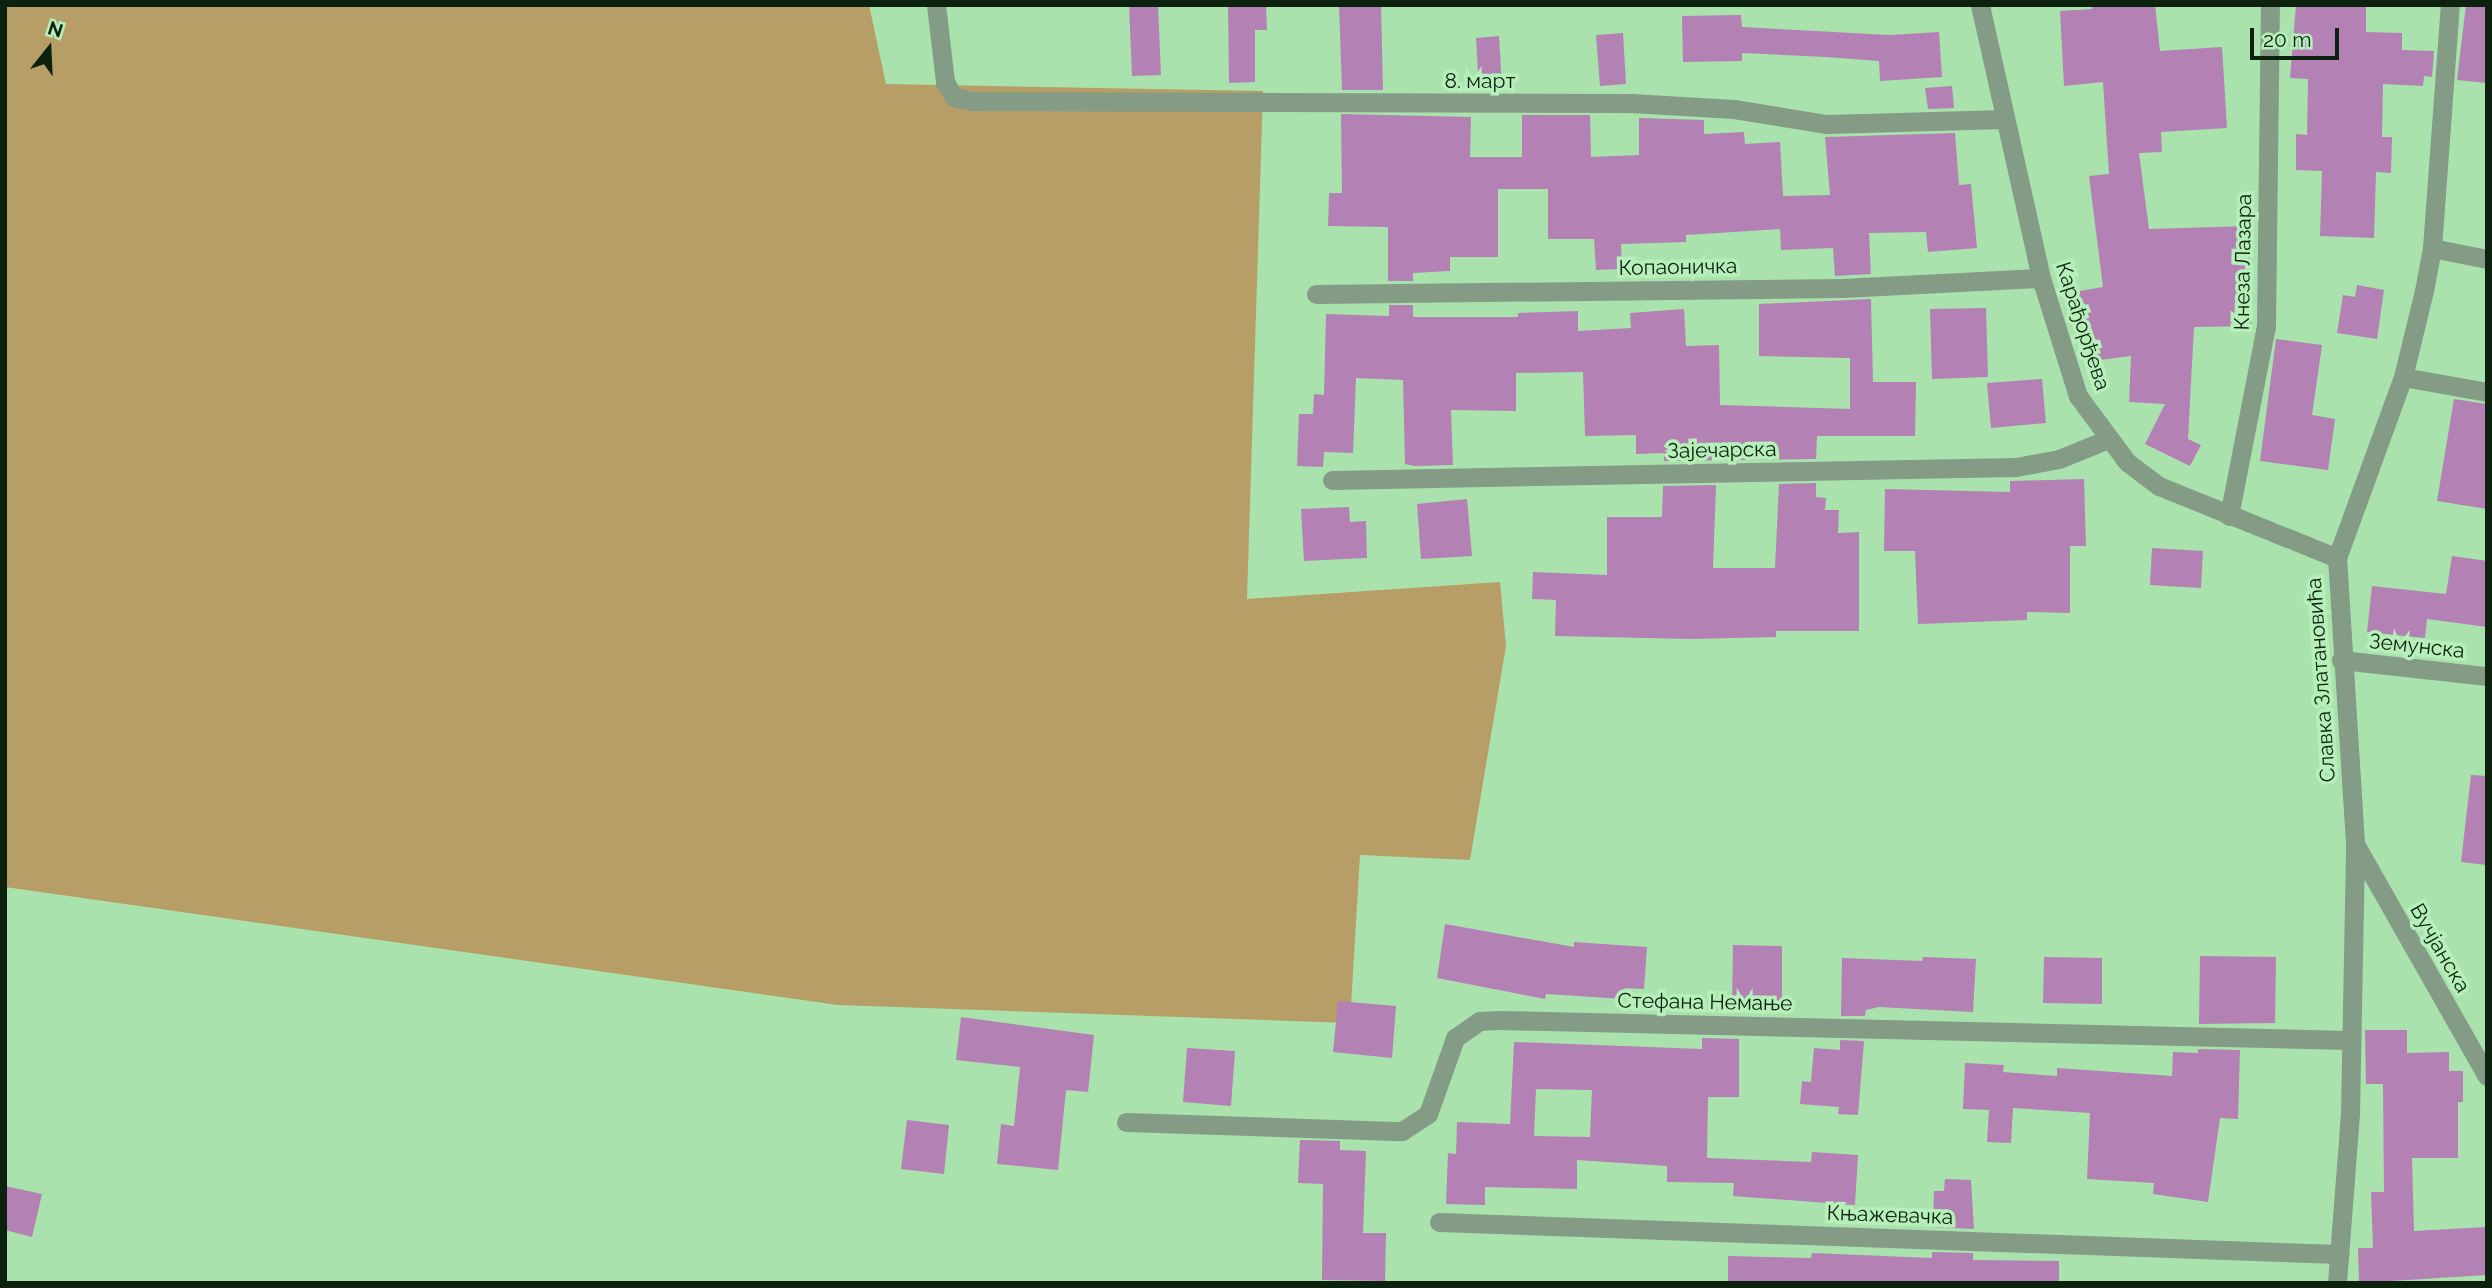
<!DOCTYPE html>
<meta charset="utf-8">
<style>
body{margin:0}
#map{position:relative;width:2492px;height:1288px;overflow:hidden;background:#a9e2ad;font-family:Raleway,sans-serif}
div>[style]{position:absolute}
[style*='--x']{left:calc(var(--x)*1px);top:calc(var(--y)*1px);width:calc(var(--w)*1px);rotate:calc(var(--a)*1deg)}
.green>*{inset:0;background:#b79e67}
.building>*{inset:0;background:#b381b4}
.minor>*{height:19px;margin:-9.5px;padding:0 9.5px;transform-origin:9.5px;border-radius:9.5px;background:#849b85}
span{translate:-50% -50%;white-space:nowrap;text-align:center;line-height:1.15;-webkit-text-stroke:7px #b6efba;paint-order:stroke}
.street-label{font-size:21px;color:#0c220f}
.frame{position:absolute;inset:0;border:7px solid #0c220f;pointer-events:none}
.north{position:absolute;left:14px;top:14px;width:70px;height:70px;-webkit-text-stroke:5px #b6efba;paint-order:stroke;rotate:18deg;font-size:19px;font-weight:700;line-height:28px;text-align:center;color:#0c220f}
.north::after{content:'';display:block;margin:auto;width:24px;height:32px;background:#0c220f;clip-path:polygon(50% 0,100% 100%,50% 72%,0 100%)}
.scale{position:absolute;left:2250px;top:28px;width:89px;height:32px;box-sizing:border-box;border:4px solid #0c220f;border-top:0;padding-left:9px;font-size:21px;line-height:24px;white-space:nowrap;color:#0c220f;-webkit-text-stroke:5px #b6efba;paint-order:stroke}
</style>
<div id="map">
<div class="green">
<i style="clip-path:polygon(5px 5px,869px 5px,886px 84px,1263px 91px,1247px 599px,1500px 582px,1506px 646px,1470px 860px,1360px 855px,1350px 1023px,838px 1005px,5px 887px)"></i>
</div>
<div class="building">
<i style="clip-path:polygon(1129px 5px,1158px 5px,1161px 75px,1132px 76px)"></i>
<i style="clip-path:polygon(1228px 5px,1266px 5px,1267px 30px,1255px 30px,1255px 82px,1229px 83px)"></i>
<i style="clip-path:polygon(1339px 5px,1381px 5px,1383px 90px,1342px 90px)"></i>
<i style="clip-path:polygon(2092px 5px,2155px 5px,2160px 51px,2222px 47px,2227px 128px,2161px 132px,2162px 152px,2139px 153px,2149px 229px,2249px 226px,2252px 326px,2194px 327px,2188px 439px,2201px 445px,2190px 466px,2145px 444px,2165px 404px,2129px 402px,2131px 356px,2092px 361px,2087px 322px,2080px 324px,2074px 292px,2103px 287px,2089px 176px,2109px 174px,2103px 82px,2064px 86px,2060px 11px,2092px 9px)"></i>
<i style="clip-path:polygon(2296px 5px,2366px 5px,2366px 32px,2402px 33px,2402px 50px,2434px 51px,2432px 77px,2424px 76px,2423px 86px,2383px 84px,2382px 137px,2392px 137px,2391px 173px,2376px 172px,2374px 238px,2320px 236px,2322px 171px,2296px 170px,2296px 134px,2307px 135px,2308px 79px,2290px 78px)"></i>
<i style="clip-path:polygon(2466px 5px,2487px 5px,2487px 83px,2457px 80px)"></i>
<i style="clip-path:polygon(1741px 15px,1742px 27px,1889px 35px,1939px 32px,1942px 77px,1880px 81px,1879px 61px,1826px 57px,1742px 53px,1742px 61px,1683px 62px,1682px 16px)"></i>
<i style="clip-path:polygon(1623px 33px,1626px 84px,1600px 86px,1596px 35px)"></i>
<i style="clip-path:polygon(1499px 36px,1502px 87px,1479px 88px,1476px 38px)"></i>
<i style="clip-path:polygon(1952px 86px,1954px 108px,1928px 109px,1925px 88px)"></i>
<i style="clip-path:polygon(1341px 114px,1471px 117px,1470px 157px,1522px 157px,1522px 115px,1590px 115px,1591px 157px,1639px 155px,1639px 118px,1704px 120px,1704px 134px,1744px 132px,1745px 144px,1780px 142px,1783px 196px,1830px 195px,1825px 137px,1955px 133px,1959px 185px,1971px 184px,1977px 248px,1928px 252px,1926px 232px,1869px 233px,1871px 274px,1835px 276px,1833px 248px,1781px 250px,1780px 229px,1686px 235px,1686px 242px,1621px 244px,1622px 269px,1596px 270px,1594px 239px,1548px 239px,1548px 189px,1498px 189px,1498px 257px,1450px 257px,1450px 271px,1413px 273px,1413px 281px,1388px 281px,1388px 227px,1328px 226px,1329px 193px,1342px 193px)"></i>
<i style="clip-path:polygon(2357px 285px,2384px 290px,2377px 339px,2337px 333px,2343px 295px,2355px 297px)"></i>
<i style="clip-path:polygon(1871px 299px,1873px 382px,1916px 382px,1915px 436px,1817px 436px,1816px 459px,1664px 461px,1664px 453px,1636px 454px,1636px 435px,1585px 436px,1583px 372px,1516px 373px,1516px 411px,1451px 410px,1453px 465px,1414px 466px,1405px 464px,1403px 380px,1356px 378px,1353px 453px,1324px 452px,1323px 467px,1297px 466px,1299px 414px,1313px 414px,1314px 394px,1324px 395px,1326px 314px,1389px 316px,1389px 305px,1413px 305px,1413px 317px,1518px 317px,1518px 313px,1578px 311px,1578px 331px,1631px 328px,1630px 313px,1684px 309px,1686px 346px,1719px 345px,1720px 405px,1850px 409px,1850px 358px,1759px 356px,1759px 304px)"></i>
<i style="clip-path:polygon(1986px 308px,1988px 377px,1932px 379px,1930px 309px)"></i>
<i style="clip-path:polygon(2276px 339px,2322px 345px,2312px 415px,2335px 419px,2328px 470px,2260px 461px)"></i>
<i style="clip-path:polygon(2042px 379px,2046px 423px,1991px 428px,1987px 383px)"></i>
<i style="clip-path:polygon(2454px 399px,2487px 404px,2487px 509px,2437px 501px)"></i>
<i style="clip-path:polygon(2084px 479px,2086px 546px,2070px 546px,2070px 613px,2027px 612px,2027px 620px,1918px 624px,1915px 551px,1884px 551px,1885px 489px,2010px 492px,2010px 481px)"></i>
<i style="clip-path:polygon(1816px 483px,1816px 497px,1826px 498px,1825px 510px,1839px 510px,1838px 533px,1859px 532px,1859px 631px,1776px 631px,1776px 637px,1692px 639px,1555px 636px,1556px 600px,1532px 599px,1533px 572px,1607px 575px,1607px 517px,1662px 517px,1663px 486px,1716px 485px,1713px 568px,1775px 568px,1779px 484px)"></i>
<i style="clip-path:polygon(1467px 499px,1472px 556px,1421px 559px,1417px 504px)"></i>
<i style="clip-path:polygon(1349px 507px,1350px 522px,1366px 521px,1367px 558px,1304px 561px,1301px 509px)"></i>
<i style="clip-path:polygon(2152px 548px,2203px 551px,2201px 588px,2150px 585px)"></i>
<i style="clip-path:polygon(2452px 556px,2487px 561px,2487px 627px,2427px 619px,2425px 638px,2367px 632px,2372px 586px,2446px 594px)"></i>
<i style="clip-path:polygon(2471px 775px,2487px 776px,2487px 865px,2461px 862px)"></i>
<i style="clip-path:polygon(1445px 924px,1574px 947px,1574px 942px,1647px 947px,1644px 989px,1625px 988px,1624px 999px,1546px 994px,1545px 999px,1437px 978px)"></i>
<i style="clip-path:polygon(1733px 945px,1782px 946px,1782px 1008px,1732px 1007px)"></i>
<i style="clip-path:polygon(2200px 956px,2276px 957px,2275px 1023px,2199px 1024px)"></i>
<i style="clip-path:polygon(1923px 957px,1976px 959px,1973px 1012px,1879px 1007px,1866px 1010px,1865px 1016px,1841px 1016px,1842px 958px,1922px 961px)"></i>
<i style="clip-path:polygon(2044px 957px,2102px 958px,2102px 1004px,2043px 1003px)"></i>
<i style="clip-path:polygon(1338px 1001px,1396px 1006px,1392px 1058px,1333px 1052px)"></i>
<i style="clip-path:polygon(961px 1017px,1094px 1035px,1088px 1092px,1066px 1090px,1058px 1170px,997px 1164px,1001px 1124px,1014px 1126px,1020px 1067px,956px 1060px)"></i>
<i style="clip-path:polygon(2365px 1030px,2407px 1030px,2407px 1053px,2449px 1052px,2449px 1071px,2463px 1071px,2463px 1102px,2458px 1102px,2458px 1158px,2412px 1158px,2414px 1231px,2487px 1227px,2487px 1275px,2359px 1283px,2358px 1248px,2373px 1248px,2371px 1192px,2384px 1192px,2383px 1084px,2366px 1084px)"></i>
<i style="clip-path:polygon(evenodd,1702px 1038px,1739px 1039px,1739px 1097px,1708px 1097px,1707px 1158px,1811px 1162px,1812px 1152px,1858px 1155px,1855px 1205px,1733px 1196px,1734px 1183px,1667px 1182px,1667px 1166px,1577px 1160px,1577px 1189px,1485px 1187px,1485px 1205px,1446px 1204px,1448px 1153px,1456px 1154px,1457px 1122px,1510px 1124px,1514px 1042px,1702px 1049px,1702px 1038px,1536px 1089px,1592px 1090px,1590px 1137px,1534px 1136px,1536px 1089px)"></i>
<i style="clip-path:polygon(1840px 1040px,1864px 1041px,1858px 1115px,1838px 1114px,1839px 1107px,1800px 1104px,1802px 1081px,1811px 1082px,1814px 1048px,1840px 1050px)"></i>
<i style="clip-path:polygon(1187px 1048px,1235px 1051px,1231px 1106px,1183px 1102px)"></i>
<i style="clip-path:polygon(2198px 1049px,2240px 1050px,2238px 1119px,2220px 1118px,2208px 1202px,2153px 1194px,2154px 1183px,2087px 1179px,2090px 1113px,2013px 1108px,2011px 1143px,1987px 1142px,1989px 1110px,1963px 1109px,1965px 1063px,2004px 1065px,2003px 1072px,2057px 1076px,2057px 1068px,2172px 1076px,2173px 1052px,2198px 1053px)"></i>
<i style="clip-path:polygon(907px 1120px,949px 1125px,944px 1174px,901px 1169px)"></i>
<i style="clip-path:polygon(1300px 1140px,1340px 1141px,1340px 1150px,1366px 1151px,1363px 1233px,1386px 1233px,1385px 1281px,1322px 1280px,1323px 1184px,1298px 1183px)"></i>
<i style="clip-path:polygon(1945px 1179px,1971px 1180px,1974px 1229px,1933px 1227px,1934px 1191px,1944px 1191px)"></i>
<i style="clip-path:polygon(5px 1186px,42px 1194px,32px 1237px,5px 1230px)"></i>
<i style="clip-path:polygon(1932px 1252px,1973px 1253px,1973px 1260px,2059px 1261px,2059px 1283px,1728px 1283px,1728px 1256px,1811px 1258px,1812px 1253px,1932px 1258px)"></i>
</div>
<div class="minor">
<i style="--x:936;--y:5;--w:78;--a:83.3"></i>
<i style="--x:945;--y:82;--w:17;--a:59"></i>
<i style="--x:954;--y:97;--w:18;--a:13"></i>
<i style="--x:972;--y:101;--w:659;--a:0.17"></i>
<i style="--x:1631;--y:103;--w:103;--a:3.3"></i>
<i style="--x:1734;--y:109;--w:94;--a:9.2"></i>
<i style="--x:1827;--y:124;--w:178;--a:-1.6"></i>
<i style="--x:1980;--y:5;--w:280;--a:77.4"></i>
<i style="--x:2041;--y:278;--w:124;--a:72.6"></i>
<i style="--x:2078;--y:396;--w:82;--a:53.4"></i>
<i style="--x:2127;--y:462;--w:40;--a:37"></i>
<i style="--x:2159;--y:486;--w:192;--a:22"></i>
<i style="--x:2432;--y:248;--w:56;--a:11.3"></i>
<i style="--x:1316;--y:294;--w:526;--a:-0.65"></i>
<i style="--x:1842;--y:288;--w:199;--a:-2.9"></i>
<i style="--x:2403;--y:377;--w:85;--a:10.1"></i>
<i style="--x:1332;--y:480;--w:684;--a:-1.09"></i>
<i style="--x:2016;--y:467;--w:44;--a:-10.5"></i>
<i style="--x:2059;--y:459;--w:53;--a:-22.2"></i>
<i style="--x:2229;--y:516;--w:194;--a:-79"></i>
<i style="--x:2266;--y:326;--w:321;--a:-89.3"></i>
<i style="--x:2341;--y:660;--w:147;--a:6.3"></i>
<i style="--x:2355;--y:844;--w:267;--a:60.4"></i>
<i style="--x:1126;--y:1122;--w:276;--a:1.9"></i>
<i style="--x:1402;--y:1131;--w:31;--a:-33"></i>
<i style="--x:1428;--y:1114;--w:81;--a:-70.4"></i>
<i style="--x:1455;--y:1038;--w:29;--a:-35"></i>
<i style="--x:1479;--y:1021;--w:20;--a:-3"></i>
<i style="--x:1499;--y:1020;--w:851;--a:1.35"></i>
<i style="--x:1439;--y:1222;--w:901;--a:2.04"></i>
<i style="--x:2337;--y:1283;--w:170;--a:-85.6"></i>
<i style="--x:2350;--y:1113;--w:270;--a:-88.9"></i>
<i style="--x:2355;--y:843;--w:286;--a:-93.6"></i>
<i style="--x:2337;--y:558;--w:193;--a:-70"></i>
<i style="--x:2403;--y:377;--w:89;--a:-76.3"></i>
<i style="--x:2424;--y:291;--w:44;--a:-79.5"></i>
<i style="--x:2432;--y:248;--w:244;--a:-85.8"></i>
</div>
<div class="street-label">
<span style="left:1480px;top:81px">8. март</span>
<span style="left:2243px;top:262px;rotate:-89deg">Кнеза Лазара</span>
<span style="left:1678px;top:267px;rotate:-1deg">Копаоничка</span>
<span style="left:2083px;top:326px;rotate:72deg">Карађорђева</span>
<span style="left:1722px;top:450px;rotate:-1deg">Зајечарска</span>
<span style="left:2417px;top:646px;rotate:6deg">Земунска</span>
<span style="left:2321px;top:680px;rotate:-94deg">Славка Златановића</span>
<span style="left:2440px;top:948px;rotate:60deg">Вучјанска</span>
<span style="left:1705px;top:1002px;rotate:1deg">Стефана Немање</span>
<span style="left:1890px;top:1215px;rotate:2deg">Књажевачка</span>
</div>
<div class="frame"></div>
<div class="north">N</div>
<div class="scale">20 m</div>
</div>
